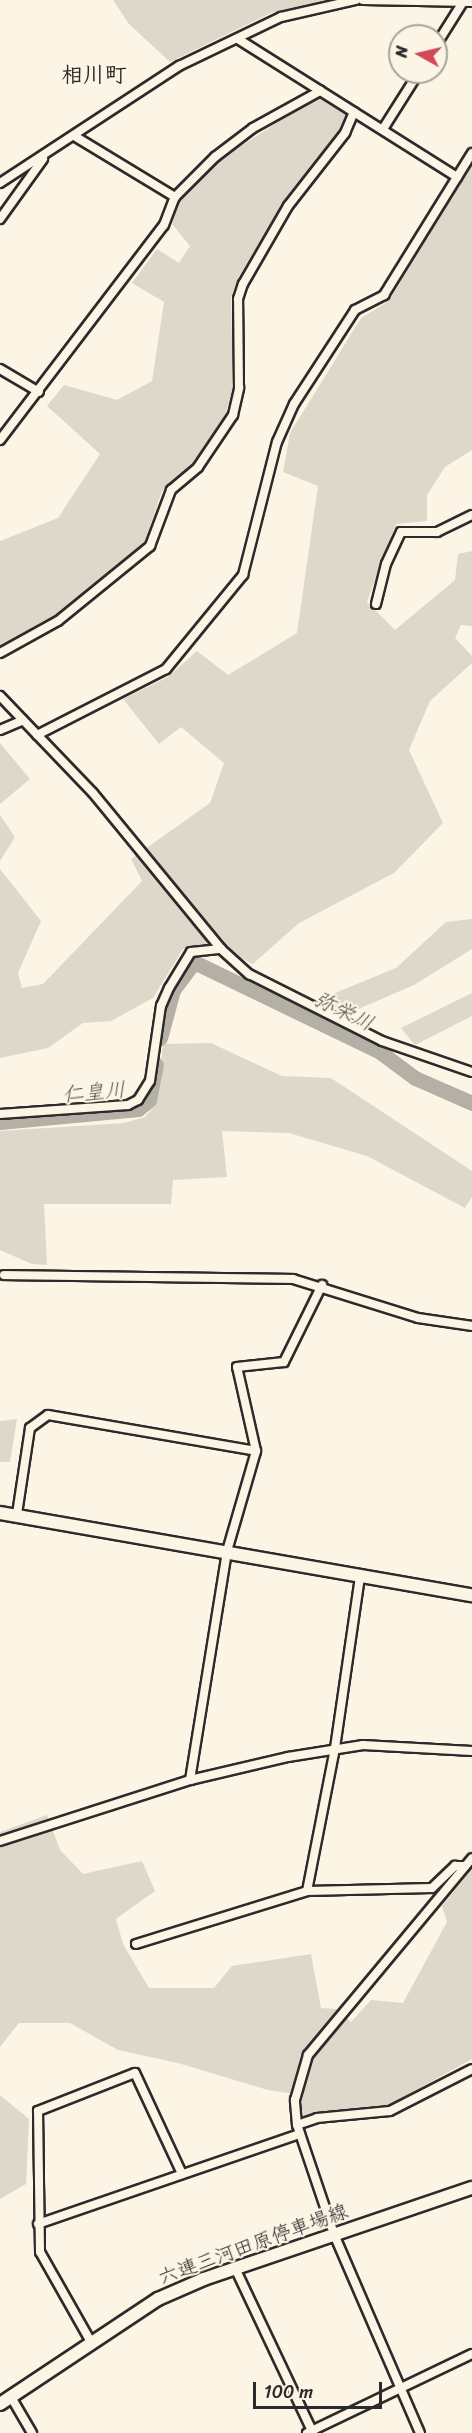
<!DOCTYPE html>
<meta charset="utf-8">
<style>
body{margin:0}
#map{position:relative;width:472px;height:2433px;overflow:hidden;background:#fcf5e5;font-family:Sriracha,"Klee One",sans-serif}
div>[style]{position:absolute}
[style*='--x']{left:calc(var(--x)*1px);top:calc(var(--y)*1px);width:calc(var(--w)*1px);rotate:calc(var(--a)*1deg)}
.green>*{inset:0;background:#ded8ca}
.river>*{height:15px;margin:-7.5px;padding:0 7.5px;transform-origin:7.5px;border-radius:7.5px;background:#b4b0a5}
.roads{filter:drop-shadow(2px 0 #2b2b2b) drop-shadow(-2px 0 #2b2b2b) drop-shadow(0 2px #2b2b2b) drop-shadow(0 -2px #2b2b2b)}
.street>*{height:8px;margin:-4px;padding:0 4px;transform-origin:4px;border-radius:4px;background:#fcf5e5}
.secondary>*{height:12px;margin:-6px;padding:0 6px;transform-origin:6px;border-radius:6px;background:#fcf5e5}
span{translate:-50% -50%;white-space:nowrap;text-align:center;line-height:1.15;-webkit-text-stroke:4.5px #fcf5e5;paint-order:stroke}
.street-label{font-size:20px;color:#2b2b2b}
.water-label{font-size:21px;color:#545350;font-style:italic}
.quarter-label{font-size:22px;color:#2b2b2b;font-weight:700}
.north{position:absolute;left:388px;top:24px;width:60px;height:60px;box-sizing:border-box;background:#fcf5e5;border:2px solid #a8a49b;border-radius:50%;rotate:278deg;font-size:16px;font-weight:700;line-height:24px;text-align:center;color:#2b2b2b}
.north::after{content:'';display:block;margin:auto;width:21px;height:27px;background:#d1495b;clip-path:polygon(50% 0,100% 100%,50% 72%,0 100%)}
.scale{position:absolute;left:253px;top:2382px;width:129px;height:27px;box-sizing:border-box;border:3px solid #2b2b2b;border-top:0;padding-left:8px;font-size:18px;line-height:21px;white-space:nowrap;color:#2b2b2b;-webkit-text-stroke:4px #fcf5e5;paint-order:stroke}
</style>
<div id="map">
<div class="green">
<i style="clip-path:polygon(113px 0,331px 0,273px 12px,170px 62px,129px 24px)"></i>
<i style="clip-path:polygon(317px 97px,348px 116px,341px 132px,282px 205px,239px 276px,231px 297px,233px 387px,226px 413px,195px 461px,162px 491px,144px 544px,55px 615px,0 646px,0 541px,58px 518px,100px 454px,47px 406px,64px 385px,117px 400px,152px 381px,164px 302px,132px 283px,157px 249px,179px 263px,190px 246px,172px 224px,179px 201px,216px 162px)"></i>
<i style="clip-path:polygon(472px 164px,472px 450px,445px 467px,427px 495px,427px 521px,396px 524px,367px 602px,395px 630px,455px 580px,458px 554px,472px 551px,472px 626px,461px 625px,455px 638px,472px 656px,472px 663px,430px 701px,409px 750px,443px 823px,394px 873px,299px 923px,253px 964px,221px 949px,183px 949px,153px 998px,111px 1021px,83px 1023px,48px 1048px,0 1058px,0 869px,41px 921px,18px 973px,22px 988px,43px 984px,142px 881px,131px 859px,210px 803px,224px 763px,181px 727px,159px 744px,123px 699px,168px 677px,197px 651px,228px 675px,297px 633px,318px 486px,283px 472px,290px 433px,361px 318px,389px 301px)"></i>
<i style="clip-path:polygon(0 743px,30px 779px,0 804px)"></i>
<i style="clip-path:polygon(0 815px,15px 837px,0 861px)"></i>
<i style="clip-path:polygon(472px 919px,472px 949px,414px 985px,347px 1014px,318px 1000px,396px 968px,446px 922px)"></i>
<i style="clip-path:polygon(472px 993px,472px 1016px,415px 1045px,401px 1028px)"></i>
<i style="clip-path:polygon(211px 1043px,282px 1076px,331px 1078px,472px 1171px,472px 1197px,465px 1208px,367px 1156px,289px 1133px,222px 1131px,227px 1177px,173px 1180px,171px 1204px,44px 1204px,47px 1265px,32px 1264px,0 1250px,0 1131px,124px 1123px,145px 1117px,156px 1104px,163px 1044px)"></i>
<i style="clip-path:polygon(17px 1419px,10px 1462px,0 1462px,0 1421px)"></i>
<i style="clip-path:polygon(47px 1815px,60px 1850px,83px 1874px,142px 1861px,155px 1891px,116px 1919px,123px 1944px,149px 1988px,214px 1988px,232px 1966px,311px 1954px,321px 2008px,337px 2009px,351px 2022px,371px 2000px,403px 2003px,447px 1922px,442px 1906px,472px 1869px,472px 2059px,387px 2106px,302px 2117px,301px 2095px,268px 2090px,178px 2063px,118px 2050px,70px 2023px,19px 2023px,0 2047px,0 1832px)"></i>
<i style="clip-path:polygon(0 2095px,29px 2119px,26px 2184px,0 2199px)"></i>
</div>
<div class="river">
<i style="--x:160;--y:1038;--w:50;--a:-74.8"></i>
<i style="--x:173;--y:990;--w:35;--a:-53"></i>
<i style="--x:194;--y:962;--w:207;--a:25.8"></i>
<i style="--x:380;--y:1052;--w:44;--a:36.6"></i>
<i style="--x:415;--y:1078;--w:62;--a:23.7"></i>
<i style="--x:0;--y:1122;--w:139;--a:-5.4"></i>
<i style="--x:138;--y:1109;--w:14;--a:-39"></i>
<i style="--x:149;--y:1100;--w:36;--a:-79"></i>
</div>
<div class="roads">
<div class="street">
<i style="--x:363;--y:0;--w:109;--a:1.1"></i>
<i style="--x:238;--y:39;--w:259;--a:32.2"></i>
<i style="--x:436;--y:45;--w:51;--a:-57.9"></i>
<i style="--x:383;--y:129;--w:67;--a:-57.7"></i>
<i style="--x:76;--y:137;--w:116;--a:31.2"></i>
<i style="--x:0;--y:183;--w:214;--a:-33.2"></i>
<i style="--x:179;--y:66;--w:113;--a:-25.7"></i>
<i style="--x:281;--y:17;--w:77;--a:-12.8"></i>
<i style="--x:0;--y:219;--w:74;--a:-54.4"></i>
<i style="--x:0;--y:369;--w:45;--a:30.5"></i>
<i style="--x:0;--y:440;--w:270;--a:-52.7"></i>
<i style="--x:164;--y:225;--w:30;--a:-69"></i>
<i style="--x:175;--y:197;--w:57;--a:-45"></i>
<i style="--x:215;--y:157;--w:48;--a:-37.3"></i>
<i style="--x:253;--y:128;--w:77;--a:-28.9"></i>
<i style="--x:376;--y:604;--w:41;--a:-76"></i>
<i style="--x:386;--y:564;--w:35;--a:-65"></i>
<i style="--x:401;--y:532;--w:36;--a:0"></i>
<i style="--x:437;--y:532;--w:39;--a:-26"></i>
<i style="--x:0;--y:653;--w:66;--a:-28.9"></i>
<i style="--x:58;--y:621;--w:119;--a:-39.2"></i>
<i style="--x:150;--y:546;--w:60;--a:-69.4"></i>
<i style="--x:171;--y:490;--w:35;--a:-40"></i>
<i style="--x:198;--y:467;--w:63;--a:-56.1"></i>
<i style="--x:233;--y:415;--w:28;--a:-77"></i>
<i style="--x:239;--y:388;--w:89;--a:-90.6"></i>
<i style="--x:238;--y:299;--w:16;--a:-72"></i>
<i style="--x:243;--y:284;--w:90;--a:-60"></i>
<i style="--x:288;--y:206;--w:93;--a:-52"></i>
<i style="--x:345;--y:133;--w:23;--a:-67"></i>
<i style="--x:0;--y:696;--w:134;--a:46.2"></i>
<i style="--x:93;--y:793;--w:202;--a:50.6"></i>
<i style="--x:221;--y:949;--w:38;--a:42"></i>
<i style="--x:249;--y:974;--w:149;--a:26.7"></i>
<i style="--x:382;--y:1041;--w:95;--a:19"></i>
<i style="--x:0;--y:730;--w:25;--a:-23"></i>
<i style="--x:37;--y:735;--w:145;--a:-27.1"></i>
<i style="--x:166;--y:669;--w:122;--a:-50.7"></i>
<i style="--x:243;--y:575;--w:137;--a:-75.7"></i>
<i style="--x:277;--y:442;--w:42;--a:-65.9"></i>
<i style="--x:294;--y:404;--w:112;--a:-57"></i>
<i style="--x:355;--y:310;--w:33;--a:-27"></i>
<i style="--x:384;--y:295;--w:167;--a:-58.2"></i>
<i style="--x:0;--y:1114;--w:128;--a:-4"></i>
<i style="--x:128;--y:1105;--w:11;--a:-27"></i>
<i style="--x:138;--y:1100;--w:22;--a:-58"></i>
<i style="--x:150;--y:1081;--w:76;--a:-81.7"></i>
<i style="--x:161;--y:1006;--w:20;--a:-66"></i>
<i style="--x:169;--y:988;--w:42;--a:-58.6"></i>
<i style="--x:191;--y:952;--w:30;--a:-6"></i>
<i style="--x:4;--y:1275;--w:289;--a:0.8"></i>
<i style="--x:293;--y:1279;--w:131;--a:17.3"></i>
<i style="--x:418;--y:1318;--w:55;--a:8.4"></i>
<i style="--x:17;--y:1514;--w:87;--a:-81.4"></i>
<i style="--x:30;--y:1428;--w:22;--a:-36"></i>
<i style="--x:48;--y:1415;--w:211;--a:9.8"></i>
<i style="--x:256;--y:1451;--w:86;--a:-102.7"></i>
<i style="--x:237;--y:1367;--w:47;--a:-6.1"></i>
<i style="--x:284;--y:1362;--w:86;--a:-63.7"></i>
<i style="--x:190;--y:1780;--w:232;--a:-80.8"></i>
<i style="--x:227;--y:1551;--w:104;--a:-73.8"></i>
<i style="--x:0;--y:1841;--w:200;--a:-17.8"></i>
<i style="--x:190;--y:1780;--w:101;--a:-13.2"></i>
<i style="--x:288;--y:1757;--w:76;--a:-9.1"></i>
<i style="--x:363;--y:1745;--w:109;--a:3.2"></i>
<i style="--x:307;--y:1891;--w:146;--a:-78.9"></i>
<i style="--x:335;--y:1748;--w:173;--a:-81.7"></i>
<i style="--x:136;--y:1944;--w:179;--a:-17.2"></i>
<i style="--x:307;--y:1891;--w:125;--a:-1.4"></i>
<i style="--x:432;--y:1888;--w:32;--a:-44"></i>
<i style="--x:455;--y:1866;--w:10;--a:0"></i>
<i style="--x:297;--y:2125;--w:21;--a:-19"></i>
<i style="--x:317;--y:2118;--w:73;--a:-5.5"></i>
<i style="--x:390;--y:2111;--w:92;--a:-27.1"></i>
<i style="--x:38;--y:2224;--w:277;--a:-19"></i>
<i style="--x:235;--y:2268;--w:183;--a:64.7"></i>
<i style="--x:91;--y:2342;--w:103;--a:-119.5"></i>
<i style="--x:40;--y:2252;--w:141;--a:-90.8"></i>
<i style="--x:38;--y:2111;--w:104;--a:-21.4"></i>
<i style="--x:135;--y:2073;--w:111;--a:65"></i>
<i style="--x:11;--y:2397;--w:42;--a:59.7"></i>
<i style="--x:307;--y:2433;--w:183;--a:-25.6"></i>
<i style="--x:420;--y:2433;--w:217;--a:-113.4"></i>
<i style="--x:334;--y:2234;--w:115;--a:-108.7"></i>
<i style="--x:297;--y:2125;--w:25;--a:-95"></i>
<i style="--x:295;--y:2100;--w:47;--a:-73.9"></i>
<i style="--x:308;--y:2055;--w:256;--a:-50.2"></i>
</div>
<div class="secondary">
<i style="--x:0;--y:1513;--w:479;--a:9.9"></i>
<i style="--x:0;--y:2404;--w:190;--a:-33.6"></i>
<i style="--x:158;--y:2299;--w:50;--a:-23.5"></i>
<i style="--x:204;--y:2279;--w:283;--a:-18.8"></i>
</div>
</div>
<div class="street-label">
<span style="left:253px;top:2244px;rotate:-20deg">六連三河田原停車場線</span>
</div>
<div class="water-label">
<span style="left:344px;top:1011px;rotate:26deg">弥栄川</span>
<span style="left:94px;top:1092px;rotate:-5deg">仁皇川</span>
</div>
<div class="quarter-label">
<span style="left:94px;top:75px">相川町</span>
</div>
<div class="north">N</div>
<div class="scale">100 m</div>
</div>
